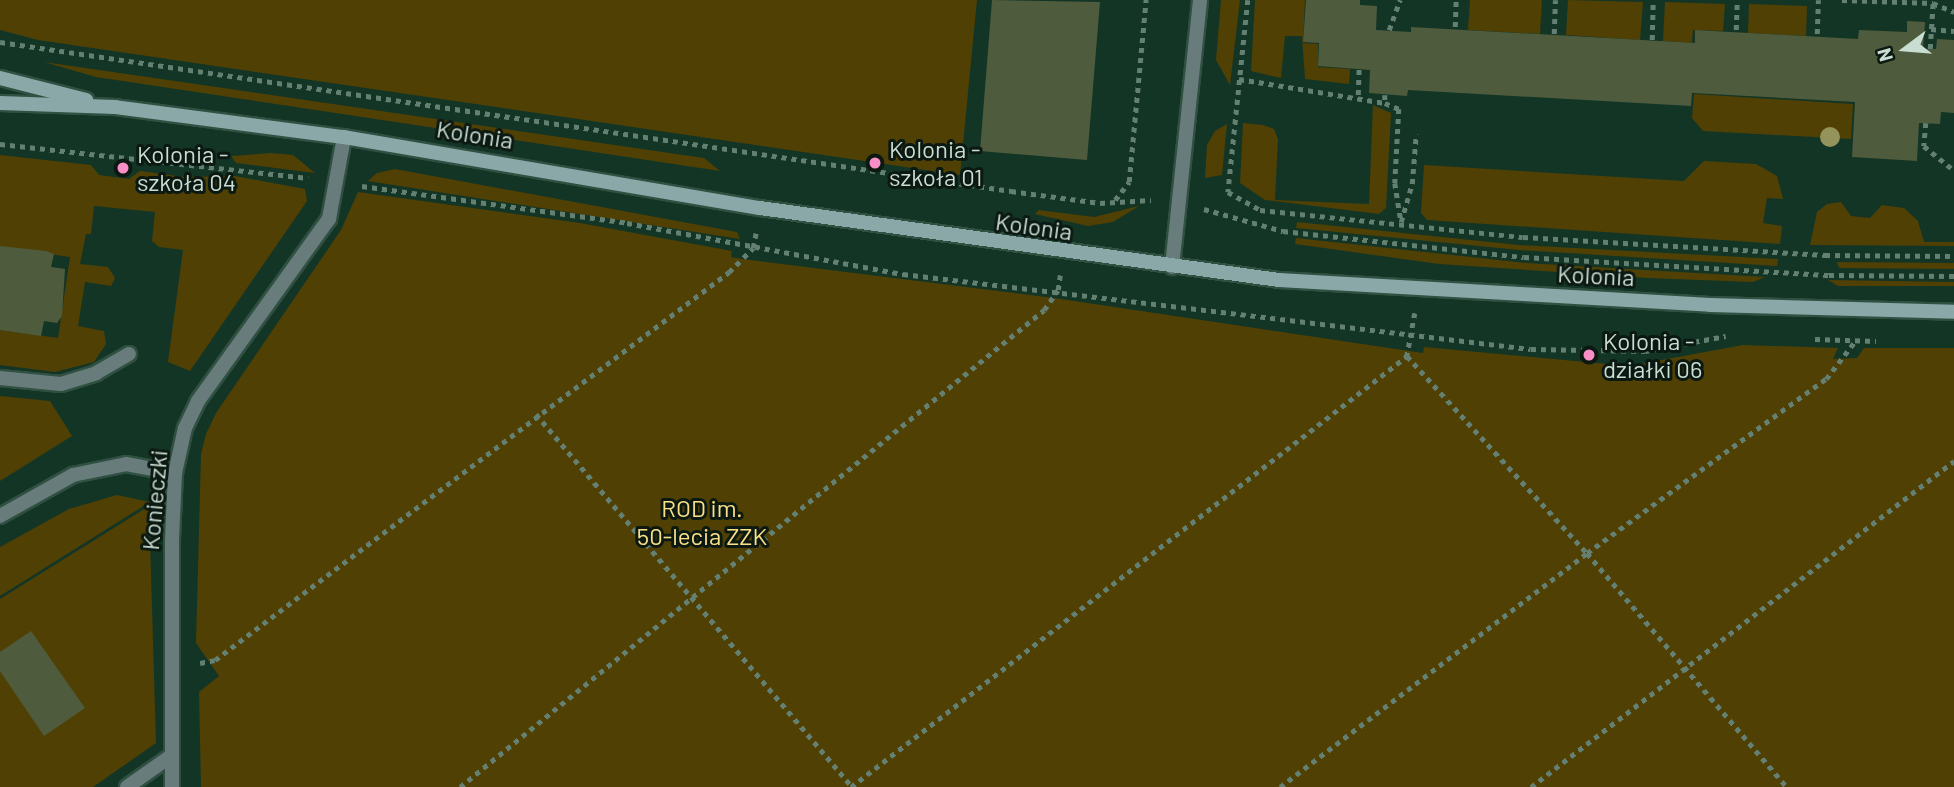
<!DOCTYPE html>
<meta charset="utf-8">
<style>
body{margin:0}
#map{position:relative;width:1954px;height:787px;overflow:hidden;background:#133526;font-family:Barlow,sans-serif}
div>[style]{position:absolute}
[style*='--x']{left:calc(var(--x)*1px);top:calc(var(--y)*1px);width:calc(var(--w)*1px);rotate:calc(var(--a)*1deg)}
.green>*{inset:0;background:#504004}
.building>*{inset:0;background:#4e5b3d}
.path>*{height:4.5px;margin-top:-2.25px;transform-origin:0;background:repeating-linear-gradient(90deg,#648072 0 5px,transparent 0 10px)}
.roads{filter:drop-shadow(2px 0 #305042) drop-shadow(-2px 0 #305042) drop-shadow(0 2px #305042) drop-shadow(0 -2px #305042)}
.lane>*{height:14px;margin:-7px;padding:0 7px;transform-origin:7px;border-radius:7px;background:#697c7c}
.street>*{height:14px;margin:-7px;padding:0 7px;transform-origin:7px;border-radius:7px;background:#697c7c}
.secondary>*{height:14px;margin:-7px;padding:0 7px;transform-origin:7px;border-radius:7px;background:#8aa8a8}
.trees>*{width:20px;height:20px;margin:-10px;border-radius:50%;background:#93935b}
.dots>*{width:19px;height:19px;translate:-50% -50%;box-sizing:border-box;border:4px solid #0b1912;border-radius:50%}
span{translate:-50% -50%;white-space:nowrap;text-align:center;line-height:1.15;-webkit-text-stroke:6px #0b1912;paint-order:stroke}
.street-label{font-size:24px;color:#caddd2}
.poi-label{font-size:24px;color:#caddd2}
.left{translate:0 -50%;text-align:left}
.park-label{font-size:24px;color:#fce087}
.north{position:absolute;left:1870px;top:14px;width:70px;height:70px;-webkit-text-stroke:5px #0b1912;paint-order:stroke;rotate:254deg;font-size:19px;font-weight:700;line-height:28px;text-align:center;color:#caddd2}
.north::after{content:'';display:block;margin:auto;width:24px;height:32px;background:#caddd2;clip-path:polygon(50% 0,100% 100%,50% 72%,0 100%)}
</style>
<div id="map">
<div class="green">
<i style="clip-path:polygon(0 0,977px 0,960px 175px,38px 40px,0 30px)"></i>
<i style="clip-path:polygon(1221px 0,1240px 0,1230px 85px,1216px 60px)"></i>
<i style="clip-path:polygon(1255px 0,1305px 0,1303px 43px,1318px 44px,1318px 67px,1350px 69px,1349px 84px,1305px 79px,1302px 36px,1285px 36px,1281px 78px,1251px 71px)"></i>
<i style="clip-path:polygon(1470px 0,1542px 0,1540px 34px,1468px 30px)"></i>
<i style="clip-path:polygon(1568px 0,1643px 2px,1640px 40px,1566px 35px)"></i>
<i style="clip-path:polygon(1665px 2px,1725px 4px,1723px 31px,1693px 30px,1692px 43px,1663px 41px)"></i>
<i style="clip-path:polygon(1749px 4px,1807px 6px,1806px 36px,1748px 33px)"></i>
<i style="clip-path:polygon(44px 62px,704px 158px,720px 171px,96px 77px)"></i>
<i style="clip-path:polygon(1694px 94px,1853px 104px,1851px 139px,1703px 131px,1692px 118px)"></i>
<i style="clip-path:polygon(1373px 105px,1391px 113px,1386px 208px,1379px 214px,1265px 200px,1240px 183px,1243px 123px,1263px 125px,1274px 129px,1278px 139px,1275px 200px,1369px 204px)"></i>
<i style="clip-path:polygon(1227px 124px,1222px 175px,1205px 178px,1207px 145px,1215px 131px)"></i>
<i style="clip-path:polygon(272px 153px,293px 155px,315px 173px,236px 163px,231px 156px)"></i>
<i style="clip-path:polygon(0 155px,91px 165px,99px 175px,129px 179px,140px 171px,184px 177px,235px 176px,305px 189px,307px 201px,190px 371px,168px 362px,183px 250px,159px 247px,152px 241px,155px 212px,94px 206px,91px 234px,86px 234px,80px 264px,108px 267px,115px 278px,111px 286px,85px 282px,78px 326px,104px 331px,106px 344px,94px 362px,55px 372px,0 365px,0 330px,58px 338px,70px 257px,0 247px)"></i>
<i style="clip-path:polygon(1704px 161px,1756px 164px,1777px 176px,1783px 199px,1767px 198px,1763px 223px,1782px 226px,1780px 244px,1427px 220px,1421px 213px,1424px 165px,1684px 181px)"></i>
<i style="clip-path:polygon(395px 169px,737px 232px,740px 239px,368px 181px,377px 173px)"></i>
<i style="clip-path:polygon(358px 192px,580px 223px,732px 251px,731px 257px,743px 259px,1054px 298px,1423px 353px,1424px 347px,1629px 366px,1743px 345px,1838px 348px,1833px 359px,1857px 358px,1864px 348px,1954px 348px,1954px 787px,201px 787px,199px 692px,219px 676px,196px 643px,201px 454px,206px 434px,216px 413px,341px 230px)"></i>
<i style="clip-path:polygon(1841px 202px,1851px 216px,1870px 218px,1882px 205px,1904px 208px,1918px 221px,1924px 242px,1954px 242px,1954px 246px,1810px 245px,1817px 212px,1827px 204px)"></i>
<i style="clip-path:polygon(1139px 206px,1113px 222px,1088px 226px,1035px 214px,1039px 210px,1094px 217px)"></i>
<i style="clip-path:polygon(1297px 222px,1519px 245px,1778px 259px,1777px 266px,1519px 250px,1296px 228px)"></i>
<i style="clip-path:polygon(1296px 238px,1526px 263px,1765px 277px,1753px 282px,1647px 278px,1439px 264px,1295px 244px)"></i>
<i style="clip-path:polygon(1837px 262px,1954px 263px,1954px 269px,1839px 268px)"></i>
<i style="clip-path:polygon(1828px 280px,1954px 282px,1954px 286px,1838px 286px)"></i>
<i style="clip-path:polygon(0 396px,50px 401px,72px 436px,0 481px)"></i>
<i style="clip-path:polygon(117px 495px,150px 502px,0 596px,0 547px,69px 509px)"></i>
<i style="clip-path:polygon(149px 506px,156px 743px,93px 787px,0 787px,0 599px)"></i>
</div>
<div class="building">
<i style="clip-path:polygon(992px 0,1100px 2px,1087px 160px,980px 151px)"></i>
<i style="clip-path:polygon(1306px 0,1360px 0,1360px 5px,1377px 6px,1376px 30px,1411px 32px,1411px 27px,1695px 43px,1695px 30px,1858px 39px,1859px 30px,1907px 32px,1907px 21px,1925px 22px,1923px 49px,1936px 49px,1937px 39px,1954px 40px,1954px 113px,1941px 112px,1940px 124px,1919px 123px,1917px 161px,1852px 157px,1855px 102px,1692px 93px,1691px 106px,1408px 90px,1407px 96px,1369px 93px,1370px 70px,1318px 66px,1319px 43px,1303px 42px)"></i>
<i style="clip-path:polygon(0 246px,46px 251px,54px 254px,51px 267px,65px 269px,62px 316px,57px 323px,44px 321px,41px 336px,0 330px)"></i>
<i style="clip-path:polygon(31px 631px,85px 708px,44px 736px,0 671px,0 652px)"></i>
</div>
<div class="path">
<i style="--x:1248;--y:0;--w:193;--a:95.9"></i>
<i style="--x:1228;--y:192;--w:37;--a:29"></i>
<i style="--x:1260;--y:210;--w:264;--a:5.9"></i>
<i style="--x:1523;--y:237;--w:303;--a:3.4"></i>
<i style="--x:1825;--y:255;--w:129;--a:0.4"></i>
<i style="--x:1842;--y:0;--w:91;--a:1.9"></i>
<i style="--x:1933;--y:3;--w:23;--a:23"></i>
<i style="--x:1455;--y:27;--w:27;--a:-88"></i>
<i style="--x:1931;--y:29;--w:23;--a:5"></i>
<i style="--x:1389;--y:30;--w:32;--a:-70"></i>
<i style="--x:1736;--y:30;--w:30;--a:-88"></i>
<i style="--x:1554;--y:34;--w:34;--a:-88"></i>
<i style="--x:1817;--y:34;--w:34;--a:-88"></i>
<i style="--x:1652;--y:40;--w:40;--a:-88.6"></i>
<i style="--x:0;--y:42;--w:1022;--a:8.38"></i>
<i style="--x:1011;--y:191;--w:90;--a:7.7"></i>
<i style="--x:1100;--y:203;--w:51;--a:-3.4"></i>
<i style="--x:1930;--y:49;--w:48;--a:-86.4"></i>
<i style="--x:1239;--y:79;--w:148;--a:9.3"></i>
<i style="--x:1358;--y:95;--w:26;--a:-88"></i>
<i style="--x:1385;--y:95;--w:8;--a:90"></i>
<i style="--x:1385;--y:103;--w:15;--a:23"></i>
<i style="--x:1399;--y:109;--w:74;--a:93.1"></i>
<i style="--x:1395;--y:183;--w:39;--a:81"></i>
<i style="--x:1401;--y:222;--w:40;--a:-74"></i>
<i style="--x:1412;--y:184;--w:50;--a:-85.4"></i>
<i style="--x:1926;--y:123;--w:23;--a:95"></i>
<i style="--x:1924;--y:146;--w:38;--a:39"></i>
<i style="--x:0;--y:144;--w:310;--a:6.3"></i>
<i style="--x:362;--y:186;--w:268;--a:7.9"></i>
<i style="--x:627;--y:223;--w:281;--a:10.5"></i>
<i style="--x:903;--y:274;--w:632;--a:6.81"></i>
<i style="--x:1531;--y:349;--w:114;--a:1"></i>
<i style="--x:1645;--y:351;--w:82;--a:-10.5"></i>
<i style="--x:1115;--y:200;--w:23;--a:-52"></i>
<i style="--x:1129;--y:182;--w:183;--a:-84.7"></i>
<i style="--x:1204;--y:209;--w:82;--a:15.6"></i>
<i style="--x:1283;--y:231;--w:242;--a:6.2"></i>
<i style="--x:1524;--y:257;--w:306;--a:3.4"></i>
<i style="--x:1829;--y:275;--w:125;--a:0.5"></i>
<i style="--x:1415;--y:313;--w:44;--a:100.5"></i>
<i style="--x:1407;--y:356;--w:267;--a:47.6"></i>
<i style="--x:1587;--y:553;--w:308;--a:49.5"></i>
<i style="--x:1815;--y:339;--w:61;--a:1.9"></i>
<i style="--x:536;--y:414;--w:488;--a:49.7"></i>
<i style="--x:200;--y:663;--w:15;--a:-11"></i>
<i style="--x:215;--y:660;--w:644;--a:-37.05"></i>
<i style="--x:729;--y:272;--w:34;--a:-45"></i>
<i style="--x:753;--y:248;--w:15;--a:-79"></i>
<i style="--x:460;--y:787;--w:754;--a:-39.24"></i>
<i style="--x:1044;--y:310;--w:24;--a:-55"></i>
<i style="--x:1058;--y:290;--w:15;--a:-82"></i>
<i style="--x:851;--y:787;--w:703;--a:-37.78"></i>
<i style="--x:1280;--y:787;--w:386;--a:-37.3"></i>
<i style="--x:1587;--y:553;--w:296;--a:-36.1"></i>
<i style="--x:1826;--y:379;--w:49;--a:-52.4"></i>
<i style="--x:1531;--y:787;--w:534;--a:-37.62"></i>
</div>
<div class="roads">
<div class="lane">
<i style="--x:0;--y:378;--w:61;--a:5.6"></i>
<i style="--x:61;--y:384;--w:37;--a:-17"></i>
<i style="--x:96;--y:373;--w:38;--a:-30"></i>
<i style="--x:0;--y:516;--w:84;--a:-29.3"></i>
<i style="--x:73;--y:475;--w:54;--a:-11.7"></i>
<i style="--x:126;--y:464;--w:50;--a:10.4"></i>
<i style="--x:127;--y:787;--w:54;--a:-35.2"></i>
</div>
<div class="street">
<i style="--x:1172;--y:267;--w:268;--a:-84"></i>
<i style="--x:172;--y:787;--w:248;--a:-90"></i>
<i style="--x:172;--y:539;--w:66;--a:-87.4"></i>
<i style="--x:175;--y:473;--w:46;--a:-77.5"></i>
<i style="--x:185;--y:428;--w:30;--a:-64"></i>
<i style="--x:198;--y:401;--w:224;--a:-54.3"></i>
<i style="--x:329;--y:219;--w:83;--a:-79.6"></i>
</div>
<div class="secondary">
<i style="--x:0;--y:78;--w:89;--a:14.3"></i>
<i style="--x:0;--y:103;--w:115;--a:2"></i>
<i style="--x:115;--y:107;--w:231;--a:7.5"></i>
<i style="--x:344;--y:137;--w:422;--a:9.7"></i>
<i style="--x:760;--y:208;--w:524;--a:7.9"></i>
<i style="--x:1279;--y:280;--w:432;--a:3.3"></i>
<i style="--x:1710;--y:305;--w:244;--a:1.6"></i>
</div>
</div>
<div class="trees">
<i style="left:1830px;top:137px"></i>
</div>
<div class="dots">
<i style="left:875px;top:163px;background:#fa8fc7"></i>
<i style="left:123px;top:168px;background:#fa8fc7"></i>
<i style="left:1589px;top:355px;background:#fa8fc7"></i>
</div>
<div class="street-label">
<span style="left:475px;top:134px;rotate:9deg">Kolonia</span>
<span style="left:1034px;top:226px;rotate:8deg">Kolonia</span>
<span style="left:1596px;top:275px;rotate:3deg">Kolonia</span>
<span style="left:154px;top:500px;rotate:-85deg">Konieczki</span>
</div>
<div class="poi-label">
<span class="left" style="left:889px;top:163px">Kolonia -<br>szkoła 01</span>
<span class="left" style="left:137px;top:168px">Kolonia -<br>szkoła 04</span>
<span class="left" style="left:1603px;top:355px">Kolonia -<br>działki 06</span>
</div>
<div class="park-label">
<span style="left:702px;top:522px">ROD im.<br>50-lecia ZZK</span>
</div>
<div class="north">N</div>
</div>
